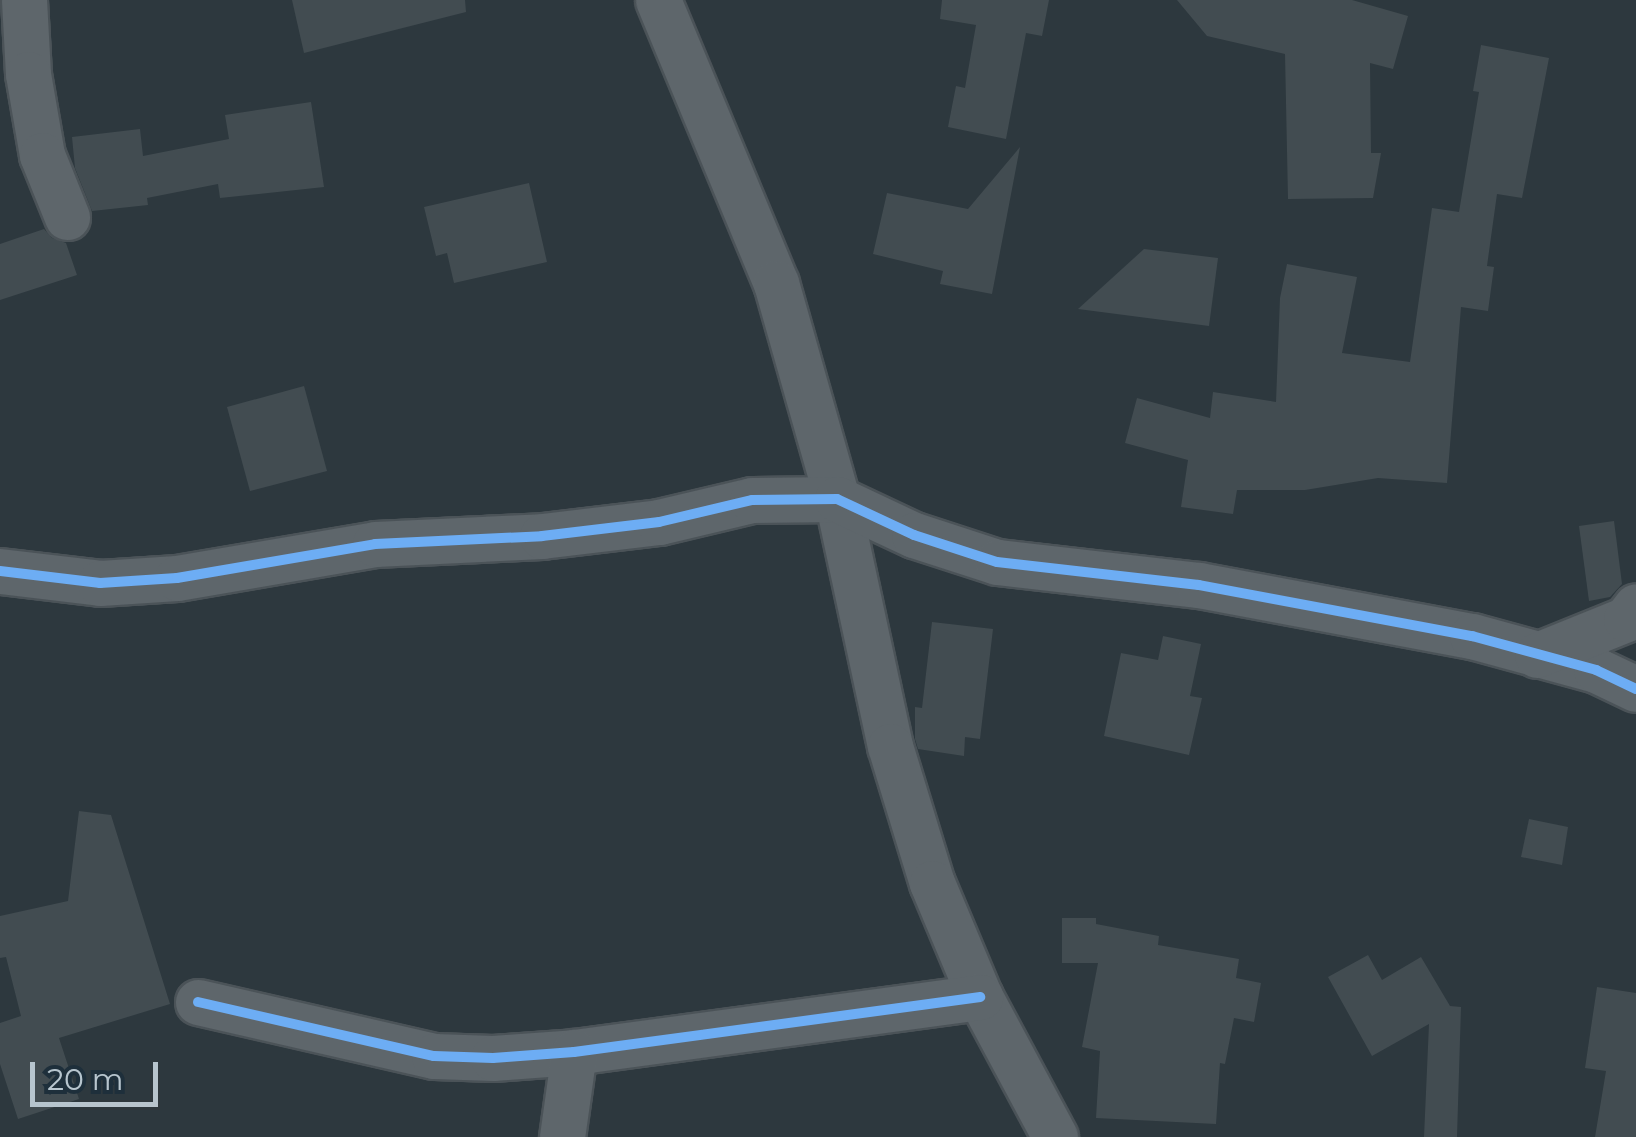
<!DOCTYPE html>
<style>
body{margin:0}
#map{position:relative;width:1636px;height:1137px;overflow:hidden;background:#2d383e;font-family:Montserrat,sans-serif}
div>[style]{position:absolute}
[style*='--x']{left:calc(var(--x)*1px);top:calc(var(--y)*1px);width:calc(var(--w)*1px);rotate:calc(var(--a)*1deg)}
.building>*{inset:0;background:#424c51}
.roads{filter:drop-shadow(2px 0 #4b5358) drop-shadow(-2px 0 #4b5358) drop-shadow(0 2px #4b5358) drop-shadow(0 -2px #4b5358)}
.minor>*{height:45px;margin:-22.5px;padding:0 22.5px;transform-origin:22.5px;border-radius:22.5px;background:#5e666b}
.cycleway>*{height:10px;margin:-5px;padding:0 5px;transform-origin:5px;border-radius:5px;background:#6dadf4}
span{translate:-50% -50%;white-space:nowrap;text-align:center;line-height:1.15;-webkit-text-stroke:8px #1e2f3b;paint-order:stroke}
.scale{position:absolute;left:30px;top:1062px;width:128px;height:45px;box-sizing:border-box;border:5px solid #b7c5ce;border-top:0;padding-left:12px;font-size:30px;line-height:35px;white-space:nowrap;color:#b7c5ce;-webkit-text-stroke:8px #1e2f3b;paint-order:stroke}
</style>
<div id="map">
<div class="building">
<i style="clip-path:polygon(292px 0,465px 0,466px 12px,304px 53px)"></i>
<i style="clip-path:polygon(942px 0,1049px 0,1042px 36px,1026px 33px,1006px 139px,948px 127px,956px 86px,965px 88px,976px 25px,940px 19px)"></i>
<i style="clip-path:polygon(1177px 0,1352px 0,1408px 16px,1393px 69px,1370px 63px,1371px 153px,1381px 153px,1373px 198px,1288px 199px,1285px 54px,1207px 36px)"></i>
<i style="clip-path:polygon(1481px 45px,1549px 58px,1522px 198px,1497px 194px,1487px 266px,1494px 267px,1488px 311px,1461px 307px,1447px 483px,1378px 478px,1305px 490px,1237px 490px,1233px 514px,1181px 507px,1188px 460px,1125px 443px,1137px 398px,1210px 418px,1213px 392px,1276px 402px,1280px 298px,1287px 264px,1357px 277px,1342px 353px,1410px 362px,1432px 208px,1459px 212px,1479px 92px,1473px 91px)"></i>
<i style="clip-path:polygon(311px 102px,324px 187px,220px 198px,218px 184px,147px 198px,148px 205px,92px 211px,75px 168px,72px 137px,140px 129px,143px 156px,229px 139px,225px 115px)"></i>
<i style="clip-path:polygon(1020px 147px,992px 294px,940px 284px,943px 271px,873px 254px,887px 193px,968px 209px)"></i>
<i style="clip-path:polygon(529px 183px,547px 262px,454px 283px,447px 253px,436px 256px,424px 207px)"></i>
<i style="clip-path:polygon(44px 229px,52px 238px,66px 243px,77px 275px,0 300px,0 244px)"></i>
<i style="clip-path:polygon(1144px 249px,1218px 258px,1209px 326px,1078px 309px)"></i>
<i style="clip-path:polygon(304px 386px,327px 471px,250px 491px,227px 407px)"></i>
<i style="clip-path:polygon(1614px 521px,1622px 584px,1610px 597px,1589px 601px,1579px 526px)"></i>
<i style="clip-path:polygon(932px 622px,993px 629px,980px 739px,965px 737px,964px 756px,918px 749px,915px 739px,915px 707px,922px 708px)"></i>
<i style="clip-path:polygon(1163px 636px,1201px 644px,1190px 696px,1202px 698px,1189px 755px,1104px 736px,1121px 653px,1158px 660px)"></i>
<i style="clip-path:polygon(79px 811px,111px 815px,170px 1004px,59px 1038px,79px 1099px,18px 1119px,0 1064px,0 1023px,21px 1016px,6px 957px,0 958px,0 916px,68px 901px)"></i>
<i style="clip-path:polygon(1529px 819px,1568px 827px,1562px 865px,1521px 857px)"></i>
<i style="clip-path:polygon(1062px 918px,1096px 918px,1096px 924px,1159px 936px,1158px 945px,1239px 959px,1236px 978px,1261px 983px,1254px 1022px,1234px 1018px,1225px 1064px,1220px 1063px,1216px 1124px,1096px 1118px,1100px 1051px,1082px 1047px,1098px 963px,1062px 963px)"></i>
<i style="clip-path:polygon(1368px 955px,1382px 980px,1421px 957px,1450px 1006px,1461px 1007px,1457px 1137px,1424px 1137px,1429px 1024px,1372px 1056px,1328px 977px)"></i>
<i style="clip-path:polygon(1597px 987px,1636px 993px,1636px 1137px,1595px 1137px,1606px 1071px,1585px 1068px)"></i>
</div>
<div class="roads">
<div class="minor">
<i style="--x:24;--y:0;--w:74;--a:86.9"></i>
<i style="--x:28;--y:74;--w:82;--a:80.2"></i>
<i style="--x:42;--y:155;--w:67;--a:68"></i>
<i style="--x:658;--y:0;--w:307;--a:67.4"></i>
<i style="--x:776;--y:283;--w:224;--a:74.2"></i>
<i style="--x:837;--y:499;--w:253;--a:77.9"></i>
<i style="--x:890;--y:746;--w:143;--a:73"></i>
<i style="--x:932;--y:883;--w:124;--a:67.2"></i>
<i style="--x:980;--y:997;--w:159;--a:61.8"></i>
<i style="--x:0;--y:571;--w:101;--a:6.8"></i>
<i style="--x:100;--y:583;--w:77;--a:-3.7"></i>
<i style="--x:177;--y:578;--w:201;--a:-9.7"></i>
<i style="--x:375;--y:544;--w:167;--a:-2.7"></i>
<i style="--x:542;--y:536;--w:118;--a:-6.8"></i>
<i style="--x:659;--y:522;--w:96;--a:-13.3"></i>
<i style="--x:752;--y:500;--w:85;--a:-0.7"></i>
<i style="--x:837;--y:499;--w:85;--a:25.1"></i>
<i style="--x:914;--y:535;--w:87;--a:18"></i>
<i style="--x:997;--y:562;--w:203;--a:6.5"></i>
<i style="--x:1199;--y:585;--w:278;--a:10.6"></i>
<i style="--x:1472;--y:636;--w:129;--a:15.3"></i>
<i style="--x:1596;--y:670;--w:44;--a:25.4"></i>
<i style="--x:1537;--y:655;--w:96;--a:-22"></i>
<i style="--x:1626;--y:619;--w:16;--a:-52"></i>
<i style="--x:198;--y:1002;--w:242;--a:12.9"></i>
<i style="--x:434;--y:1056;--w:59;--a:1.9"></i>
<i style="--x:493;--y:1058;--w:81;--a:-4.2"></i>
<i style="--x:574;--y:1052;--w:410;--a:-7.7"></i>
<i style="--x:562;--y:1137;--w:86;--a:-82"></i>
</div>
</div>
<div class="cycleway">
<i style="--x:0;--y:571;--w:101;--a:6.8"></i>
<i style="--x:100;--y:583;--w:77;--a:-3.7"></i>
<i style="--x:177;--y:578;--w:201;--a:-9.7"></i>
<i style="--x:375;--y:544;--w:167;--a:-2.7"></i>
<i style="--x:542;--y:536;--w:118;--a:-6.8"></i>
<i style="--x:659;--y:522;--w:96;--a:-13.3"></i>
<i style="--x:752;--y:500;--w:85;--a:-0.7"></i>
<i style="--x:837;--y:499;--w:85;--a:25.1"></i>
<i style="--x:914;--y:535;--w:87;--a:18"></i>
<i style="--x:997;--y:562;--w:203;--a:6.5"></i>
<i style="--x:1199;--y:585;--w:278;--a:10.6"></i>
<i style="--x:1472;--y:636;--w:129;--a:15.3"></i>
<i style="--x:1596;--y:670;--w:44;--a:25.4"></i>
<i style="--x:198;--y:1002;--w:242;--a:12.9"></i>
<i style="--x:434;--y:1056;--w:59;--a:1.9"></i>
<i style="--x:493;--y:1058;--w:81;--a:-4.2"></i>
<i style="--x:574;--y:1052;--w:410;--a:-7.7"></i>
</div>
<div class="scale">20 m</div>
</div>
